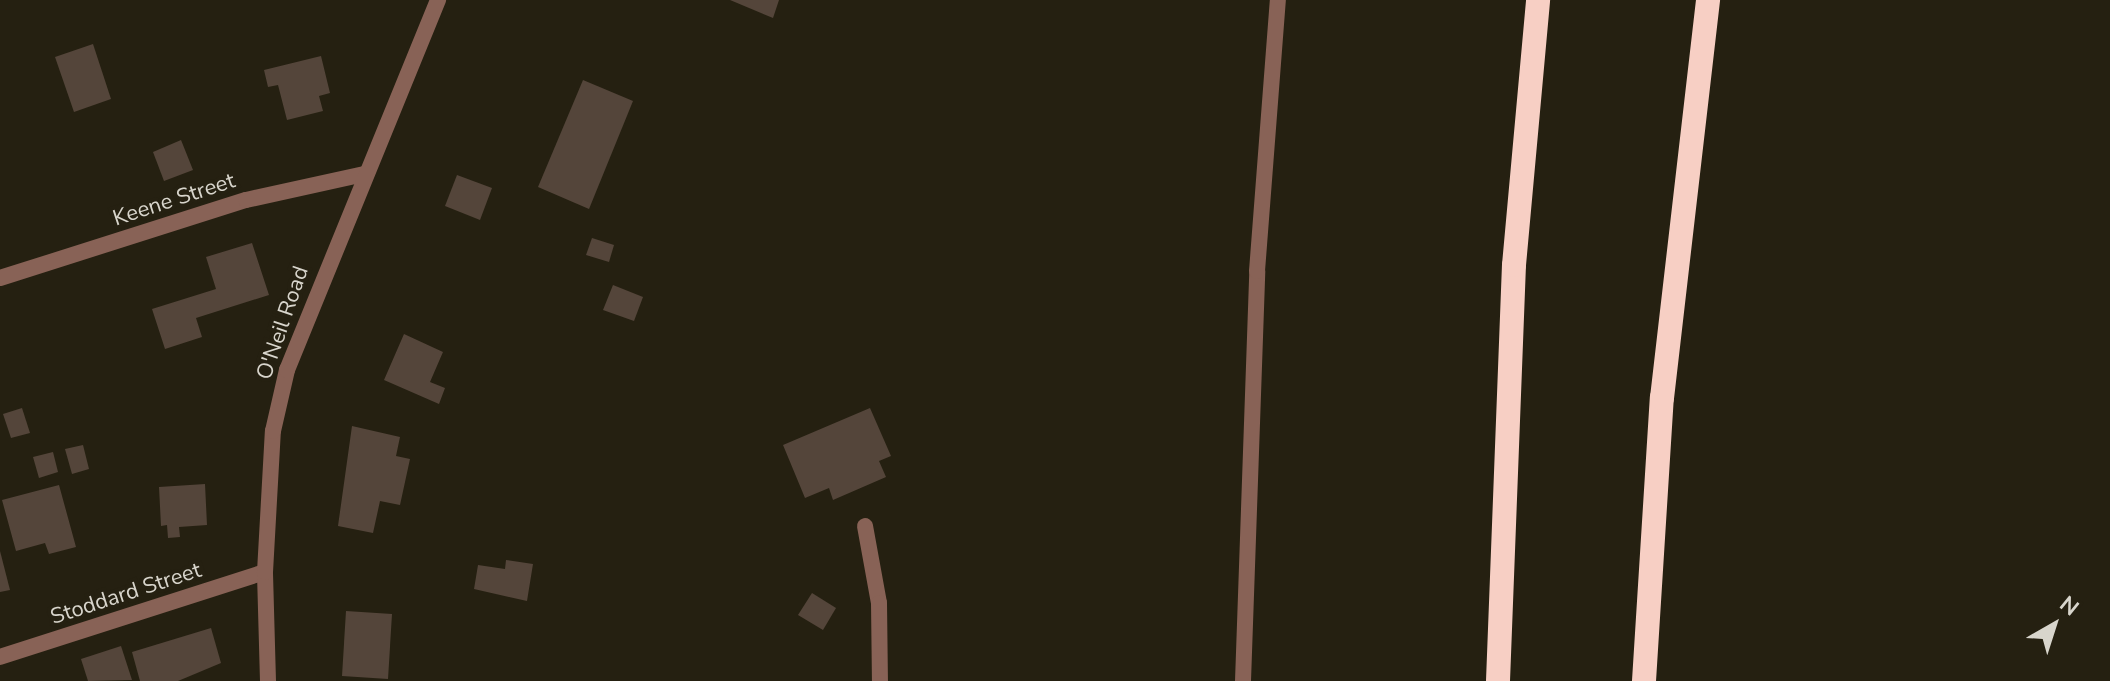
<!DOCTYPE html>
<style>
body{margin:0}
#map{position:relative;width:2110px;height:681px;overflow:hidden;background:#252011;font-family:"Nunito Sans",sans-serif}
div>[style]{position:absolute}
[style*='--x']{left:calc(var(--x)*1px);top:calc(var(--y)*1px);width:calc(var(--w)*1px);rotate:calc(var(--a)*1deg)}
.building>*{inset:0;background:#54453a}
.service>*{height:16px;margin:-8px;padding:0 8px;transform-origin:8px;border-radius:8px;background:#886256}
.minor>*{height:16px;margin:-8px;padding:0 8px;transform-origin:8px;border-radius:8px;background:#886256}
.tertiary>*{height:16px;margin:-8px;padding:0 8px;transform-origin:8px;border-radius:8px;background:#886256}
.motorway>*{height:24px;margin:-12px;padding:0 12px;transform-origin:12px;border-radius:12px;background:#f7cfc4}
span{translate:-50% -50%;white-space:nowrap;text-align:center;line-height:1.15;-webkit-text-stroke:8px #252011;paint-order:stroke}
.street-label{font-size:22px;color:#d8d5cc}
.north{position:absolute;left:2014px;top:585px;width:80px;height:80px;-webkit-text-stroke:6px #252011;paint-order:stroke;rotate:39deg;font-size:22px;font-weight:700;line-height:32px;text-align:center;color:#d8d5cc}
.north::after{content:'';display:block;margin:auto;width:28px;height:36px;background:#d8d5cc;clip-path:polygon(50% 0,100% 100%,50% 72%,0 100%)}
</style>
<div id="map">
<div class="building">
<i style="clip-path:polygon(730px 0,779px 0,773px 18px)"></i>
<i style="clip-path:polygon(93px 44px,111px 99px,74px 112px,55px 57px)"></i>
<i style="clip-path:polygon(321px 56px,330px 93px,319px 96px,323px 111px,287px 120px,278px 85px,268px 87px,264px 70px)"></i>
<i style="clip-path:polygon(583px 80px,633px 101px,589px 209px,538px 187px)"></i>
<i style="clip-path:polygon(181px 140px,193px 170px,164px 181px,153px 152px)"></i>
<i style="clip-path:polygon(457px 175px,492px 188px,480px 220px,445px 206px)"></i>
<i style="clip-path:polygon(592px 238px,614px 245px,609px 262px,586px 255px)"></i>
<i style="clip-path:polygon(252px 243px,269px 295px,196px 318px,202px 337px,165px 349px,152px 309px,216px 289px,206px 257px)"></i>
<i style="clip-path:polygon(613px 285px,643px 297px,634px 321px,603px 310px)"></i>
<i style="clip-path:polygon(404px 334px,443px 352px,430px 382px,445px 388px,439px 404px,384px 380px)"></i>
<i style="clip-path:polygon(22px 408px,30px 433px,11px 438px,3px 414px)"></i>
<i style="clip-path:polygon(870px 408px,891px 456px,879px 461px,886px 477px,833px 500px,829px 488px,805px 498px,783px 445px)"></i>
<i style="clip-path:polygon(352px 426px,400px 437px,396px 456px,410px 459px,400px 505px,380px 501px,373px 533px,338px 526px)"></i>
<i style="clip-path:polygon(83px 445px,89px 469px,72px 474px,65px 449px)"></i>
<i style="clip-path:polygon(53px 452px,58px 472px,39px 478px,33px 457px)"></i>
<i style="clip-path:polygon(205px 484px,207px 525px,179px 527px,180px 537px,168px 538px,167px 525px,161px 526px,159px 487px)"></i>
<i style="clip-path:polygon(59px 485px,76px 547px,49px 554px,45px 543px,16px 551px,2px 500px)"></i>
<i style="clip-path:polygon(0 551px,10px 590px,0 592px)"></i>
<i style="clip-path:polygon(506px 560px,533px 564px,527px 601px,474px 589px,478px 565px,505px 569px)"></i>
<i style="clip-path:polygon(812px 593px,836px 608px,823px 630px,798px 615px)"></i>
<i style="clip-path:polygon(346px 611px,392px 614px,388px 679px,342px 676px)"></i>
<i style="clip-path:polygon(211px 628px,221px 663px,178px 681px,140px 681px,132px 652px)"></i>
<i style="clip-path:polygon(121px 646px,132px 680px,88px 681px,81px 659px)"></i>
</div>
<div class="service">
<i style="--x:865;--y:526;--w:78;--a:79.7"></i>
<i style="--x:879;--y:603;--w:78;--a:89.3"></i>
<i style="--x:1243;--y:681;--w:410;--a:-88"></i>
<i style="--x:1257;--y:271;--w:272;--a:-85.6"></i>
</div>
<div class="minor">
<i style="--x:0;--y:278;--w:258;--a:-17.6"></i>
<i style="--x:246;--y:200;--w:121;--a:-12.4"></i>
<i style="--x:0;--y:657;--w:278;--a:-17.8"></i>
</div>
<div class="tertiary">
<i style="--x:268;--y:681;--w:109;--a:-91.6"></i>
<i style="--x:265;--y:572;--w:141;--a:-86.8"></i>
<i style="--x:273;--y:431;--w:63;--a:-77.1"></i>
<i style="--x:287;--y:370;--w:400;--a:-67.8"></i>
</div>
<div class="motorway">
<i style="--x:1498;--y:681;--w:416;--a:-87.8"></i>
<i style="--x:1514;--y:265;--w:266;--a:-84.8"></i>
<i style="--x:1644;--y:681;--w:284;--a:-86.4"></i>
<i style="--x:1662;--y:398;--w:401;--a:-83.4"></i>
</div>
<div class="street-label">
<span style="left:174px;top:200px;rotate:-18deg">Keene Street</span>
<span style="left:283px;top:323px;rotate:-71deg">O'Neil Road</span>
<span style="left:126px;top:594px;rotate:-18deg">Stoddard Street</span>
</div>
<div class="north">N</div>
</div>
